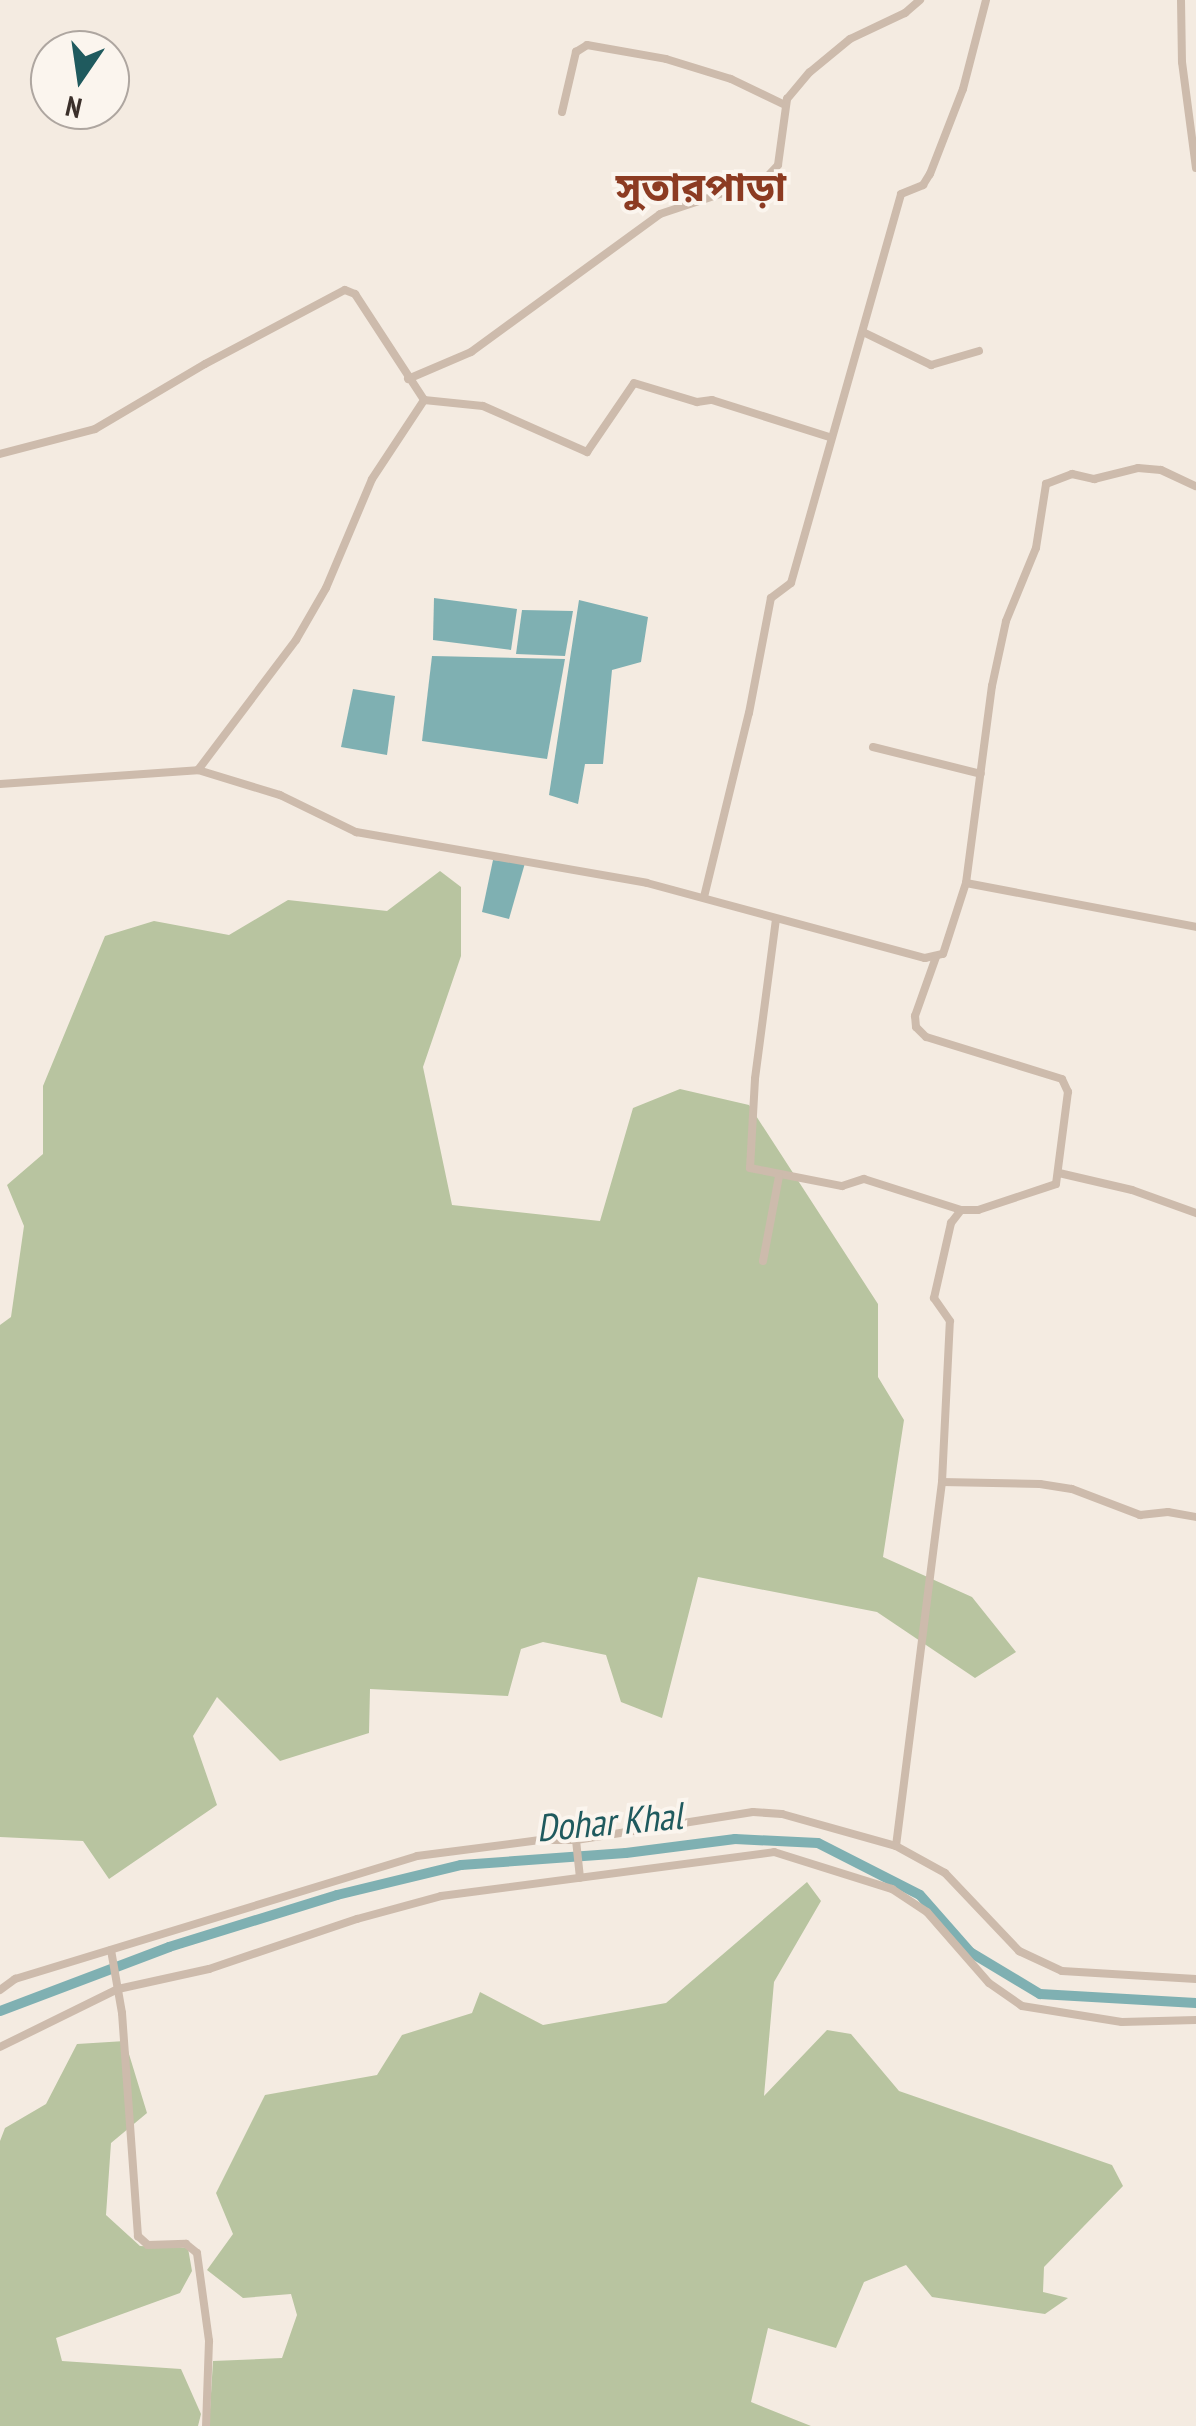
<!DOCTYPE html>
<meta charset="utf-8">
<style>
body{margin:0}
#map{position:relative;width:1196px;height:2426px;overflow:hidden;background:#f4ebe1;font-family:"PT Sans Narrow","Noto Sans Bengali",sans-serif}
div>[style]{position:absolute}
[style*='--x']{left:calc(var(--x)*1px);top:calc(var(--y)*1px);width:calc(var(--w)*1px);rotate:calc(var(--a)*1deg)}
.green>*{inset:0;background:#b8c4a0}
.water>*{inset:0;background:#7fb0b2}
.canal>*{height:10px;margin:-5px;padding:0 5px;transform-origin:5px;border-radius:5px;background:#7fb0b2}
.street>*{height:8px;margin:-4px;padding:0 4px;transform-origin:4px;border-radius:4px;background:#cdbbac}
span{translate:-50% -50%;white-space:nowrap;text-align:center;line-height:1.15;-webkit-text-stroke:8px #fbf5ee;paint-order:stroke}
.water-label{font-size:38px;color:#1f5a5e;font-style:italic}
.quarter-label{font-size:40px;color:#8c3b22;font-weight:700}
.north{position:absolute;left:30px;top:30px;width:100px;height:100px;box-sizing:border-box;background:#fbf5ee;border:2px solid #aea6a0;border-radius:50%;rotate:193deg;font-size:28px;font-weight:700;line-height:40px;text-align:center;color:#3b302b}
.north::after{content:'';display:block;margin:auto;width:35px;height:45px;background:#1f5a5e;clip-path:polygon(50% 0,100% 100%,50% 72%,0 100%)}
</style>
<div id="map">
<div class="green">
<i style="clip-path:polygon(440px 871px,461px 887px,461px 956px,423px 1067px,452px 1205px,600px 1221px,633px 1108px,680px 1089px,749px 1105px,878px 1304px,878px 1377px,904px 1420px,883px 1557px,972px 1597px,1016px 1652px,975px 1678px,877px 1612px,698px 1577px,662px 1718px,621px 1702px,606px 1655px,543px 1642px,521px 1649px,508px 1696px,370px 1689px,369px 1733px,280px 1761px,217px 1697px,193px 1736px,217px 1805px,109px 1879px,83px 1841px,0 1837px,0 1325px,11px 1317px,24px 1226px,7px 1185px,43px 1154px,43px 1086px,105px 936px,154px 921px,229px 935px,288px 900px,387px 911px)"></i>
<i style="clip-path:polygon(807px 1882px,821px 1901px,774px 1982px,764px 2096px,827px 2030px,851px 2034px,899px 2091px,1112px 2165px,1123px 2186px,1044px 2267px,1043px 2292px,1068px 2298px,1045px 2314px,932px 2297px,906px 2265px,864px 2282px,836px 2348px,768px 2328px,751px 2402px,811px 2426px,209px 2426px,213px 2361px,282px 2358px,297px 2315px,291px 2294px,243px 2298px,207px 2270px,233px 2234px,216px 2193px,265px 2095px,377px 2075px,402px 2035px,472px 2013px,480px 1992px,543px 2025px,666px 2003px)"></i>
<i style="clip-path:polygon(125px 2041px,147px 2113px,111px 2143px,106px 2215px,140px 2246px,188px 2248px,192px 2271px,180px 2293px,56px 2338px,62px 2361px,181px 2369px,201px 2414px,198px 2426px,0 2426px,0 2141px,5px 2128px,46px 2104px,77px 2044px)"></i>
</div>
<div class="water">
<i style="clip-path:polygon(434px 598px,517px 609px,511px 650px,433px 640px)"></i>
<i style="clip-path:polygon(579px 600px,648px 617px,641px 662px,612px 670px,603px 764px,585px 764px,578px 804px,549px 795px)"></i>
<i style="clip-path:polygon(522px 610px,573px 611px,565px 656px,516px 654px)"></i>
<i style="clip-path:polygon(432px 656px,565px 659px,547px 759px,422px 741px)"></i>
<i style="clip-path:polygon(353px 689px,395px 696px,387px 755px,341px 747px)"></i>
<i style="clip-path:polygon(493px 860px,525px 863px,509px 919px,482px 912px)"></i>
</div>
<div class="canal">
<i style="--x:0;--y:2011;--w:181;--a:-20.7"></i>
<i style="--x:169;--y:1947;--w:176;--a:-17.2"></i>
<i style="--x:337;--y:1895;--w:128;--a:-13.6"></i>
<i style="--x:461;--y:1865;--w:165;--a:-4.2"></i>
<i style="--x:626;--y:1853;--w:110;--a:-7.3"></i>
<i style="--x:735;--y:1839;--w:83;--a:2.8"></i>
<i style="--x:818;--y:1843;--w:114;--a:27"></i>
<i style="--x:920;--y:1895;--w:76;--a:48.7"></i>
<i style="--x:970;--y:1952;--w:82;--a:31"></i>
<i style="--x:1040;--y:1994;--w:156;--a:3.3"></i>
</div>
<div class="street">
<i style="--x:1181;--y:0;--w:62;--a:89.1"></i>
<i style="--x:1182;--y:62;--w:107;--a:82.5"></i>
<i style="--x:562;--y:112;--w:62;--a:-76.9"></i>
<i style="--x:576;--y:52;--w:13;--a:-32"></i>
<i style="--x:587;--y:45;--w:80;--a:10"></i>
<i style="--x:666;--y:59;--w:68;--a:17.1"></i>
<i style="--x:731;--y:79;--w:60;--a:25.7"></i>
<i style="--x:863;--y:332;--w:76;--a:25.9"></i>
<i style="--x:931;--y:365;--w:50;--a:-16.3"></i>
<i style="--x:408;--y:379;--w:69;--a:-23.2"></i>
<i style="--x:471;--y:352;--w:234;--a:-36.1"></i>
<i style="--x:660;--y:214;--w:111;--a:-18.4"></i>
<i style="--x:765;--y:179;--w:19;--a:-47"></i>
<i style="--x:778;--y:165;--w:67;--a:-82.2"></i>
<i style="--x:787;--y:99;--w:35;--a:-50"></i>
<i style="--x:810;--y:72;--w:52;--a:-39.5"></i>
<i style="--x:850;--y:39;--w:61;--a:-25.3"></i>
<i style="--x:905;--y:13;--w:20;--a:-41"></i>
<i style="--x:0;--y:454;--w:98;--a:-14.7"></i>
<i style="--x:95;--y:429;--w:128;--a:-30.6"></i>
<i style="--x:205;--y:364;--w:158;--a:-27.9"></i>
<i style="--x:345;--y:290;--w:11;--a:22"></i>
<i style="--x:355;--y:294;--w:126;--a:56.9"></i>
<i style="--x:873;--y:747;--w:111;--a:14"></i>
<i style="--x:198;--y:770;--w:163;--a:-53"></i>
<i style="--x:296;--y:640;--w:60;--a:-60"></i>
<i style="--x:326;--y:588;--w:118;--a:-67.1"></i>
<i style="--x:372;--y:479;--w:95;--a:-56.6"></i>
<i style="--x:424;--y:400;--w:59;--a:5.8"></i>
<i style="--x:483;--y:406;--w:114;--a:23.9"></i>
<i style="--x:587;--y:452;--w:83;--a:-55.7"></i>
<i style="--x:634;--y:383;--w:66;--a:16.8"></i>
<i style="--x:697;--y:402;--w:15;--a:-8"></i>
<i style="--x:712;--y:400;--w:123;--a:17.5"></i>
<i style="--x:0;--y:784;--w:198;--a:-4"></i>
<i style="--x:198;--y:770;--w:86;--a:17"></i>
<i style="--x:280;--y:795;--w:85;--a:26"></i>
<i style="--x:356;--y:832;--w:295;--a:9.9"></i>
<i style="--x:647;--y:883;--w:288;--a:15.1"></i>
<i style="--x:925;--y:958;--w:18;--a:-13"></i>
<i style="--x:943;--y:954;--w:75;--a:-72.1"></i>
<i style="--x:966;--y:883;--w:234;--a:10.8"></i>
<i style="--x:966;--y:883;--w:199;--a:-82.5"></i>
<i style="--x:992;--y:686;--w:66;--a:-77.8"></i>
<i style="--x:1006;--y:621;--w:79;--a:-67.7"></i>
<i style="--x:1036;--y:548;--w:65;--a:-81.1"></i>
<i style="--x:1046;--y:484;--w:28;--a:-21"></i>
<i style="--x:1072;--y:474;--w:23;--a:13"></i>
<i style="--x:1094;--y:479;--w:45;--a:-14"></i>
<i style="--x:1138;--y:468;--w:23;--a:5"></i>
<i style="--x:1161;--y:470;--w:38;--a:25"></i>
<i style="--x:704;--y:897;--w:189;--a:-76.3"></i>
<i style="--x:749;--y:713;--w:117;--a:-79.2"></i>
<i style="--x:771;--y:598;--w:25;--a:-37"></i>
<i style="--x:791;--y:583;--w:404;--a:-74.2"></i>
<i style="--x:901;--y:194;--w:24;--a:-22"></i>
<i style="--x:923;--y:185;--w:13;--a:-58"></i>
<i style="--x:930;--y:174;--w:91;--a:-68.8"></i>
<i style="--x:963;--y:89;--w:92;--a:-75.5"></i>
<i style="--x:776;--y:919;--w:161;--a:97.5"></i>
<i style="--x:755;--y:1079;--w:89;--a:93.2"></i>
<i style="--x:750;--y:1168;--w:94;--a:11.1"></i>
<i style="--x:842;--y:1186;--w:23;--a:-18"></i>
<i style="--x:864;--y:1179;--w:102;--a:17.7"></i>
<i style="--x:1059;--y:1173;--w:75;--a:13.1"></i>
<i style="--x:1132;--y:1190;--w:68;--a:19.8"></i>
<i style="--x:763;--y:1261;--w:86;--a:-79.3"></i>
<i style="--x:942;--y:1482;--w:98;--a:1.2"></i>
<i style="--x:1040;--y:1484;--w:32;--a:9"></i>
<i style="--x:1072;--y:1489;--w:73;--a:20.9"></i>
<i style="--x:1140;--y:1515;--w:28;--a:-6"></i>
<i style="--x:1168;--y:1512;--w:28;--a:10"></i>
<i style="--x:576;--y:1840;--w:38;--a:84"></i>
<i style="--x:896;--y:1846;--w:367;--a:-82.8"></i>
<i style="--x:942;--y:1482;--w:161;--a:-87.2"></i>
<i style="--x:950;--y:1321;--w:28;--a:-125"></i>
<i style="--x:934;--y:1298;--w:77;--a:-77.2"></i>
<i style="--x:951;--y:1223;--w:16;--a:-52"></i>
<i style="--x:961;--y:1210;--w:17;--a:0"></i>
<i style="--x:978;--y:1210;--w:82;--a:-18.4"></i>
<i style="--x:1056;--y:1184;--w:93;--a:-82.6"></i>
<i style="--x:1068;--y:1092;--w:14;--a:-115"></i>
<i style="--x:1062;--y:1079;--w:142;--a:-162.8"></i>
<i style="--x:926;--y:1037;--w:14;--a:-135"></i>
<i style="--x:916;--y:1027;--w:11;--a:-95"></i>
<i style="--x:915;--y:1016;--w:63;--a:-70.4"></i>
<i style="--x:111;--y:1950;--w:64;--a:80.1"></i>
<i style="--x:122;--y:2013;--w:224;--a:85.9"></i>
<i style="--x:138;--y:2236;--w:13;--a:42"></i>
<i style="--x:148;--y:2245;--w:38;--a:-2"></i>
<i style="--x:186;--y:2244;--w:14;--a:39"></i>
<i style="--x:197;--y:2253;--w:89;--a:82.2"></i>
<i style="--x:209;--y:2341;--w:85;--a:92"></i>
<i style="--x:0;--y:1990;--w:19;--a:-36"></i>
<i style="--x:15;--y:1979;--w:420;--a:-17"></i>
<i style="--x:417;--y:1856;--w:124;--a:-7.4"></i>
<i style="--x:540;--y:1840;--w:36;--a:0"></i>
<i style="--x:576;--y:1840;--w:179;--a:-9"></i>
<i style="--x:753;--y:1812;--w:29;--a:4"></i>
<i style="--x:782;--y:1814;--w:118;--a:15.7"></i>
<i style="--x:896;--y:1846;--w:56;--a:28.9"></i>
<i style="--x:945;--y:1873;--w:108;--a:46.5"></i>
<i style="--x:1019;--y:1951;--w:47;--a:24.9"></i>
<i style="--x:1062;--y:1971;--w:134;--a:3.4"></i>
<i style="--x:0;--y:2047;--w:131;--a:-26.2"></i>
<i style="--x:118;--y:1989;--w:93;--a:-12.4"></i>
<i style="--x:209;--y:1969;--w:156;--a:-18.7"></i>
<i style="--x:357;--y:1919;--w:87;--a:-15.3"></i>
<i style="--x:441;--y:1896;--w:336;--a:-7.5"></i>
<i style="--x:774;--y:1852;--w:124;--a:17.4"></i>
<i style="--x:892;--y:1889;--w:42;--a:33.3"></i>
<i style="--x:927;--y:1912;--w:94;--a:48.9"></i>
<i style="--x:989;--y:1983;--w:40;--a:34.9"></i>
<i style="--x:1022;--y:2006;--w:101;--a:9.1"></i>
<i style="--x:1122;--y:2022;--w:74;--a:-1.5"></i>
</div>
<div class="water-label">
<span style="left:609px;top:1821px;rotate:-5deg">Dohar Khal</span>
</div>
<div class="quarter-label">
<span style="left:701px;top:186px">সুতারপাড়া</span>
</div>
<div class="north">N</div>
</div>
